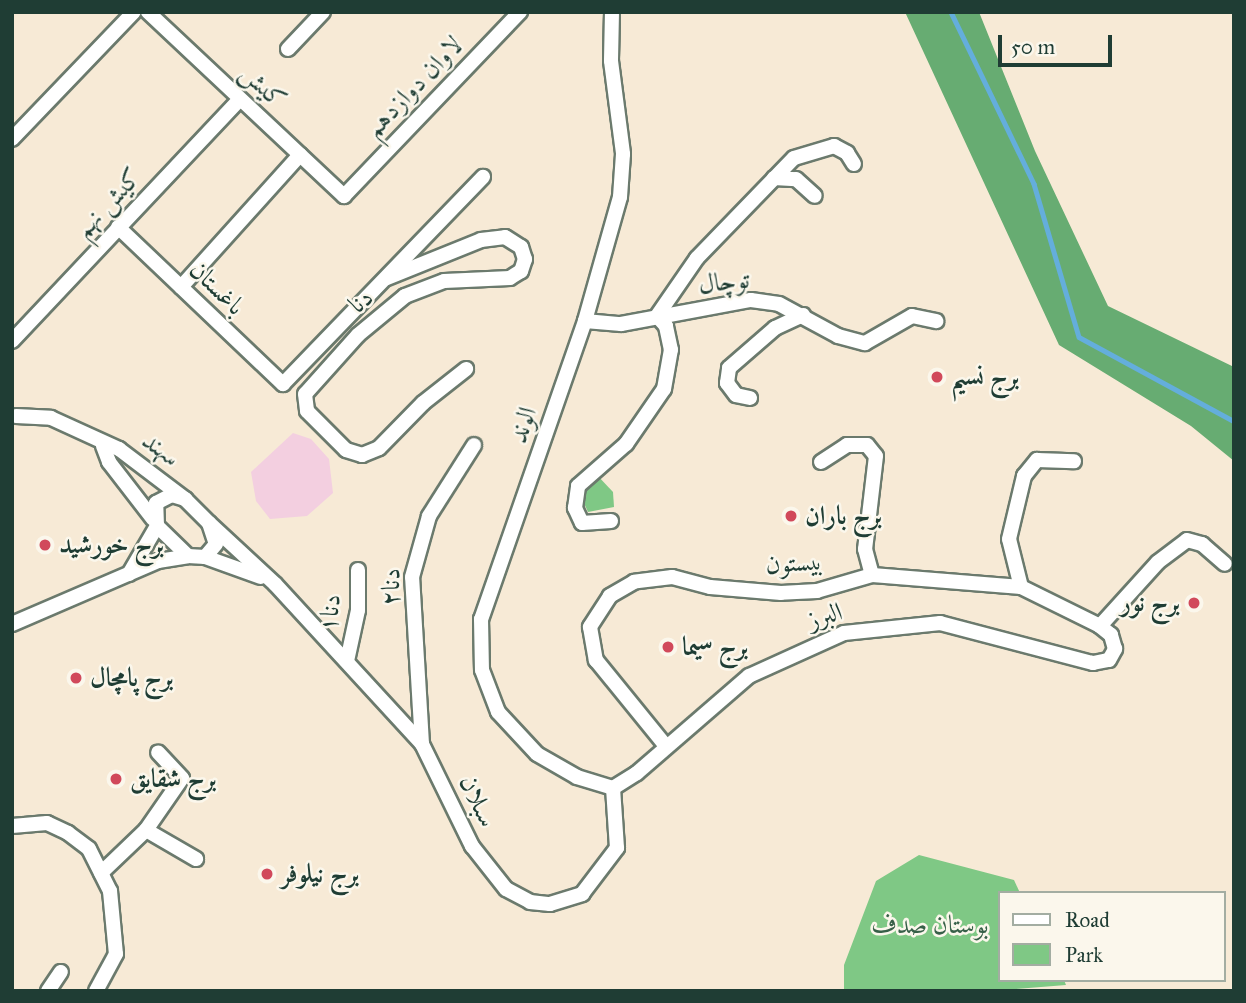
<!DOCTYPE html>
<meta charset="utf-8">
<style>
body{margin:0}
#map{position:relative;width:1246px;height:1003px;overflow:hidden;background:#f7ead6;font-family:"IM FELL Great Primer",Amiri,serif}
div>[style]{position:absolute}
[style*='--x']{left:calc(var(--x)*1px);top:calc(var(--y)*1px);width:calc(var(--w)*1px);rotate:calc(var(--a)*1deg)}
.built>*{inset:0;background:#f3cfe0}
.green>*{inset:0;background:#7fc885}
.forest>*{inset:0;background:#67ac72}
.stream>*{height:4.5px;margin:-2.25px;padding:0 2.25px;transform-origin:2.25px;border-radius:2.25px;background:#64aedc}
.roads{filter:drop-shadow(2px 0 #6b7a6d) drop-shadow(-2px 0 #6b7a6d) drop-shadow(0 2px #6b7a6d) drop-shadow(0 -2px #6b7a6d)}
.street>*{height:14px;margin:-7px;padding:0 7px;transform-origin:7px;border-radius:7px;background:#fff}
.dots>*{width:19px;height:19px;translate:-50% -50%;box-sizing:border-box;border:4px solid #fbf7ec;border-radius:50%}
span{translate:-50% -50%;white-space:nowrap;text-align:center;line-height:1.15;-webkit-text-stroke:5px #fbf7ec;paint-order:stroke}
.street-label{font-size:26px;color:#1f3d34}
.poi-label{font-size:26px;color:#1f3d34;font-weight:700}
.left{translate:0 -50%;text-align:left}
.right{translate:-100% -50%;text-align:right}
.park-label{font-size:26px;color:#376048}
.frame{position:absolute;inset:0;border:14px solid #1f3d34;pointer-events:none}
.legend{position:absolute;left:998px;top:891px;width:228px;height:91px;box-sizing:border-box;background:#fbf7ec;border:2px solid #a3ada2;margin:0;padding:9px 12px;list-style:none;font-size:21px;color:#1f3d34}
.legend li{display:flex;align-items:center;gap:14px;height:35px}
.legend b{width:35px;border:2px solid #a3ada2}
.scale{position:absolute;left:998px;top:35px;width:114px;height:32px;box-sizing:border-box;border:4px solid #1f3d34;border-top:0;padding-left:9px;font-size:21px;line-height:24px;white-space:nowrap;color:#1f3d34;-webkit-text-stroke:5px #fbf7ec;paint-order:stroke}
</style>
<div id="map">
<div class="built">
<i style="clip-path:polygon(293px 433px,311px 439px,329px 459px,333px 493px,307px 516px,270px 519px,256px 501px,251px 472px)"></i>
</div>
<div class="green">
<i style="clip-path:polygon(596px 474px,613px 492px,614px 507px,588px 512px,583px 501px,586px 484px)"></i>
<i style="clip-path:polygon(919px 855px,1014px 880px,1020px 893px,999px 893px,999px 980px,1064px 980px,1066px 985px,992px 991px,844px 991px,844px 965px,876px 881px)"></i>
</div>
<div class="forest">
<i style="clip-path:polygon(905px 12px,979px 12px,1035px 151px,1108px 306px,1234px 367px,1234px 461px,1191px 426px,1059px 345px)"></i>
</div>
<div class="stream">
<i style="--x:951;--y:12;--w:191;--a:64.2"></i>
<i style="--x:1034;--y:184;--w:159;--a:73.6"></i>
<i style="--x:1079;--y:337;--w:176;--a:28.5"></i>
</div>
<div class="roads">
<div class="street">
<i style="--x:148;--y:12;--w:269;--a:43.2"></i>
<i style="--x:344;--y:196;--w:255;--a:-46.3"></i>
<i style="--x:612;--y:12;--w:49;--a:91.2"></i>
<i style="--x:611;--y:61;--w:94;--a:82.6"></i>
<i style="--x:623;--y:154;--w:43;--a:94"></i>
<i style="--x:620;--y:197;--w:129;--a:105.8"></i>
<i style="--x:585;--y:321;--w:316;--a:109.2"></i>
<i style="--x:481;--y:619;--w:51;--a:88.9"></i>
<i style="--x:482;--y:670;--w:45;--a:69.1"></i>
<i style="--x:498;--y:712;--w:57;--a:47.1"></i>
<i style="--x:537;--y:754;--w:46;--a:29.9"></i>
<i style="--x:577;--y:777;--w:38;--a:17"></i>
<i style="--x:288;--y:49;--w:51;--a:-46.6"></i>
<i style="--x:12;--y:139;--w:176;--a:-46.2"></i>
<i style="--x:774;--y:178;--w:22;--a:3"></i>
<i style="--x:796;--y:179;--w:25;--a:42"></i>
<i style="--x:118;--y:227;--w:228;--a:43.6"></i>
<i style="--x:283;--y:384;--w:288;--a:-46"></i>
<i style="--x:387;--y:278;--w:101;--a:-22"></i>
<i style="--x:481;--y:240;--w:24;--a:-7"></i>
<i style="--x:505;--y:237;--w:19;--a:32"></i>
<i style="--x:521;--y:247;--w:13;--a:72"></i>
<i style="--x:525;--y:259;--w:13;--a:108"></i>
<i style="--x:521;--y:271;--w:13;--a:148"></i>
<i style="--x:510;--y:278;--w:66;--a:177.4"></i>
<i style="--x:444;--y:281;--w:42;--a:159"></i>
<i style="--x:405;--y:296;--w:61;--a:140.3"></i>
<i style="--x:358;--y:335;--w:79;--a:131.9"></i>
<i style="--x:305;--y:394;--w:17;--a:83"></i>
<i style="--x:307;--y:411;--w:55;--a:45"></i>
<i style="--x:346;--y:450;--w:17;--a:17"></i>
<i style="--x:362;--y:455;--w:18;--a:-22"></i>
<i style="--x:379;--y:448;--w:63;--a:-45.6"></i>
<i style="--x:423;--y:403;--w:55;--a:-38.3"></i>
<i style="--x:181;--y:287;--w:178;--a:-48"></i>
<i style="--x:585;--y:321;--w:36;--a:5"></i>
<i style="--x:621;--y:324;--w:132;--a:-10.5"></i>
<i style="--x:751;--y:300;--w:28;--a:8"></i>
<i style="--x:779;--y:304;--w:67;--a:28.5"></i>
<i style="--x:838;--y:336;--w:28;--a:15"></i>
<i style="--x:865;--y:343;--w:54;--a:-29.9"></i>
<i style="--x:912;--y:316;--w:25;--a:12"></i>
<i style="--x:12;--y:341;--w:332;--a:-46.7"></i>
<i style="--x:750;--y:398;--w:14;--a:-168"></i>
<i style="--x:736;--y:395;--w:15;--a:-127"></i>
<i style="--x:727;--y:383;--w:15;--a:-82"></i>
<i style="--x:729;--y:368;--w:61;--a:-41"></i>
<i style="--x:775;--y:328;--w:31;--a:-25"></i>
<i style="--x:16;--y:416;--w:35;--a:3"></i>
<i style="--x:51;--y:418;--w:75;--a:24.5"></i>
<i style="--x:119;--y:449;--w:83;--a:37.1"></i>
<i style="--x:103;--y:446;--w:17;--a:69"></i>
<i style="--x:109;--y:462;--w:72;--a:52.3"></i>
<i style="--x:821;--y:462;--w:31;--a:-33"></i>
<i style="--x:847;--y:445;--w:20;--a:0"></i>
<i style="--x:867;--y:445;--w:14;--a:51"></i>
<i style="--x:876;--y:456;--w:94;--a:96.7"></i>
<i style="--x:865;--y:549;--w:27;--a:75"></i>
<i style="--x:172;--y:495;--w:14;--a:17"></i>
<i style="--x:185;--y:499;--w:34;--a:45"></i>
<i style="--x:209;--y:523;--w:22;--a:72"></i>
<i style="--x:216;--y:544;--w:17;--a:130"></i>
<i style="--x:205;--y:557;--w:17;--a:-177"></i>
<i style="--x:188;--y:556;--w:43;--a:-135.9"></i>
<i style="--x:157;--y:526;--w:23;--a:-92"></i>
<i style="--x:156;--y:503;--w:18;--a:-27"></i>
<i style="--x:611;--y:521;--w:29;--a:176"></i>
<i style="--x:582;--y:523;--w:17;--a:-115"></i>
<i style="--x:575;--y:508;--w:22;--a:-82"></i>
<i style="--x:578;--y:486;--w:64;--a:-41.2"></i>
<i style="--x:626;--y:444;--w:67;--a:-55.4"></i>
<i style="--x:664;--y:389;--w:40;--a:-80"></i>
<i style="--x:671;--y:350;--w:25;--a:-102"></i>
<i style="--x:666;--y:326;--w:13;--a:-132"></i>
<i style="--x:657;--y:316;--w:70;--a:-55.4"></i>
<i style="--x:697;--y:258;--w:139;--a:-45.9"></i>
<i style="--x:794;--y:158;--w:42;--a:-16.7"></i>
<i style="--x:834;--y:146;--w:15;--a:28"></i>
<i style="--x:847;--y:153;--w:13;--a:58"></i>
<i style="--x:209;--y:523;--w:90;--a:42.7"></i>
<i style="--x:275;--y:584;--w:217;--a:47.4"></i>
<i style="--x:422;--y:744;--w:114;--a:63.9"></i>
<i style="--x:472;--y:846;--w:55;--a:51.7"></i>
<i style="--x:506;--y:889;--w:27;--a:28"></i>
<i style="--x:530;--y:902;--w:20;--a:6"></i>
<i style="--x:550;--y:904;--w:34;--a:-17"></i>
<i style="--x:582;--y:894;--w:58;--a:-52.7"></i>
<i style="--x:617;--y:848;--w:60;--a:-93.8"></i>
<i style="--x:205;--y:557;--w:59;--a:19.7"></i>
<i style="--x:129;--y:574;--w:56;--a:-59.7"></i>
<i style="--x:1021;--y:587;--w:49;--a:-104"></i>
<i style="--x:1009;--y:539;--w:65;--a:-76.6"></i>
<i style="--x:1024;--y:476;--w:21;--a:-51"></i>
<i style="--x:1037;--y:460;--w:37;--a:2"></i>
<i style="--x:12;--y:624;--w:159;--a:-23.3"></i>
<i style="--x:158;--y:561;--w:30;--a:-9"></i>
<i style="--x:1100;--y:626;--w:86;--a:-47.8"></i>
<i style="--x:1158;--y:562;--w:36;--a:-37"></i>
<i style="--x:1187;--y:540;--w:16;--a:15"></i>
<i style="--x:1202;--y:544;--w:30;--a:41"></i>
<i style="--x:347;--y:661;--w:52;--a:-77.8"></i>
<i style="--x:358;--y:610;--w:40;--a:-90"></i>
<i style="--x:422;--y:744;--w:167;--a:-93.4"></i>
<i style="--x:412;--y:577;--w:63;--a:-74.4"></i>
<i style="--x:429;--y:516;--w:84;--a:-57.6"></i>
<i style="--x:613;--y:788;--w:28;--a:-32"></i>
<i style="--x:637;--y:773;--w:148;--a:-40.9"></i>
<i style="--x:749;--y:676;--w:104;--a:-24.4"></i>
<i style="--x:844;--y:633;--w:97;--a:-5.9"></i>
<i style="--x:940;--y:623;--w:158;--a:14.7"></i>
<i style="--x:1093;--y:663;--w:16;--a:-11"></i>
<i style="--x:1109;--y:660;--w:13;--a:-61"></i>
<i style="--x:1115;--y:649;--w:15;--a:-106"></i>
<i style="--x:1111;--y:635;--w:14;--a:-141"></i>
<i style="--x:1100;--y:626;--w:88;--a:-153.7"></i>
<i style="--x:1021;--y:587;--w:149;--a:-175.4"></i>
<i style="--x:872;--y:575;--w:57;--a:163.8"></i>
<i style="--x:817;--y:591;--w:36;--a:177"></i>
<i style="--x:781;--y:593;--w:71;--a:-175.2"></i>
<i style="--x:710;--y:587;--w:39;--a:-165"></i>
<i style="--x:672;--y:577;--w:38;--a:173"></i>
<i style="--x:634;--y:582;--w:28;--a:150"></i>
<i style="--x:610;--y:596;--w:37;--a:123"></i>
<i style="--x:590;--y:627;--w:34;--a:80"></i>
<i style="--x:596;--y:660;--w:111;--a:50.9"></i>
<i style="--x:12;--y:826;--w:35;--a:-5"></i>
<i style="--x:47;--y:823;--w:23;--a:25"></i>
<i style="--x:68;--y:833;--w:26;--a:37"></i>
<i style="--x:89;--y:849;--w:47;--a:63.4"></i>
<i style="--x:110;--y:891;--w:63;--a:84.6"></i>
<i style="--x:116;--y:954;--w:42;--a:118.4"></i>
<i style="--x:146;--y:830;--w:63;--a:-55.3"></i>
<i style="--x:182;--y:778;--w:35;--a:-133"></i>
<i style="--x:101;--y:873;--w:62;--a:-43.7"></i>
<i style="--x:146;--y:830;--w:58;--a:30.1"></i>
<i style="--x:48;--y:991;--w:23;--a:-56"></i>
</div>
</div>
<div class="dots">
<i style="left:937px;top:377px;background:#d1495b"></i>
<i style="left:791px;top:516px;background:#d1495b"></i>
<i style="left:45px;top:545px;background:#d1495b"></i>
<i style="left:1194px;top:603px;background:#d1495b"></i>
<i style="left:668px;top:647px;background:#d1495b"></i>
<i style="left:76px;top:678px;background:#d1495b"></i>
<i style="left:116px;top:779px;background:#d1495b"></i>
<i style="left:267px;top:874px;background:#d1495b"></i>
</div>
<div class="street-label">
<span style="left:263px;top:86px;rotate:43deg">کیش</span>
<span style="left:414px;top:87px;rotate:-46deg">لاوان دوازدهم</span>
<span style="left:108px;top:203px;rotate:-47deg">کیش نهم</span>
<span style="left:724px;top:282px;rotate:-6deg">توچال</span>
<span style="left:217px;top:288px;rotate:44deg">باغستان</span>
<span style="left:361px;top:301px;rotate:-40deg">دنا</span>
<span style="left:523px;top:425px;rotate:-71deg">الوند</span>
<span style="left:161px;top:449px;rotate:37deg">سهند</span>
<span style="left:794px;top:563px;rotate:-4deg">بیستون</span>
<span style="left:391px;top:587px;rotate:-88deg">دنا۲</span>
<span style="left:330px;top:613px;rotate:-83deg">دنا۱</span>
<span style="left:825px;top:616px;rotate:-17deg">البرز</span>
<span style="left:478px;top:801px;rotate:65deg">سبلان</span>
</div>
<div class="poi-label">
<span class="left" style="left:951px;top:377px">برج نسیم</span>
<span class="left" style="left:805px;top:516px">برج باران</span>
<span class="left" style="left:59px;top:545px">برج خورشید</span>
<span class="right" style="left:1180px;top:603px">برج نور</span>
<span class="left" style="left:682px;top:647px">برج سیما</span>
<span class="left" style="left:90px;top:678px">برج پامچال</span>
<span class="left" style="left:130px;top:779px">برج شقایق</span>
<span class="left" style="left:281px;top:874px">برج نیلوفر</span>
</div>
<div class="park-label">
<span style="left:930px;top:925px">بوستان صدف</span>
</div>
<div class="frame"></div>
<ul class="legend">
<li><b style="height:9px;background:#fff"></b>Road</li>
<li><b style="height:19px;background:#7fc885"></b>Park</li>
</ul>
<div class="scale">50 m</div>
</div>
